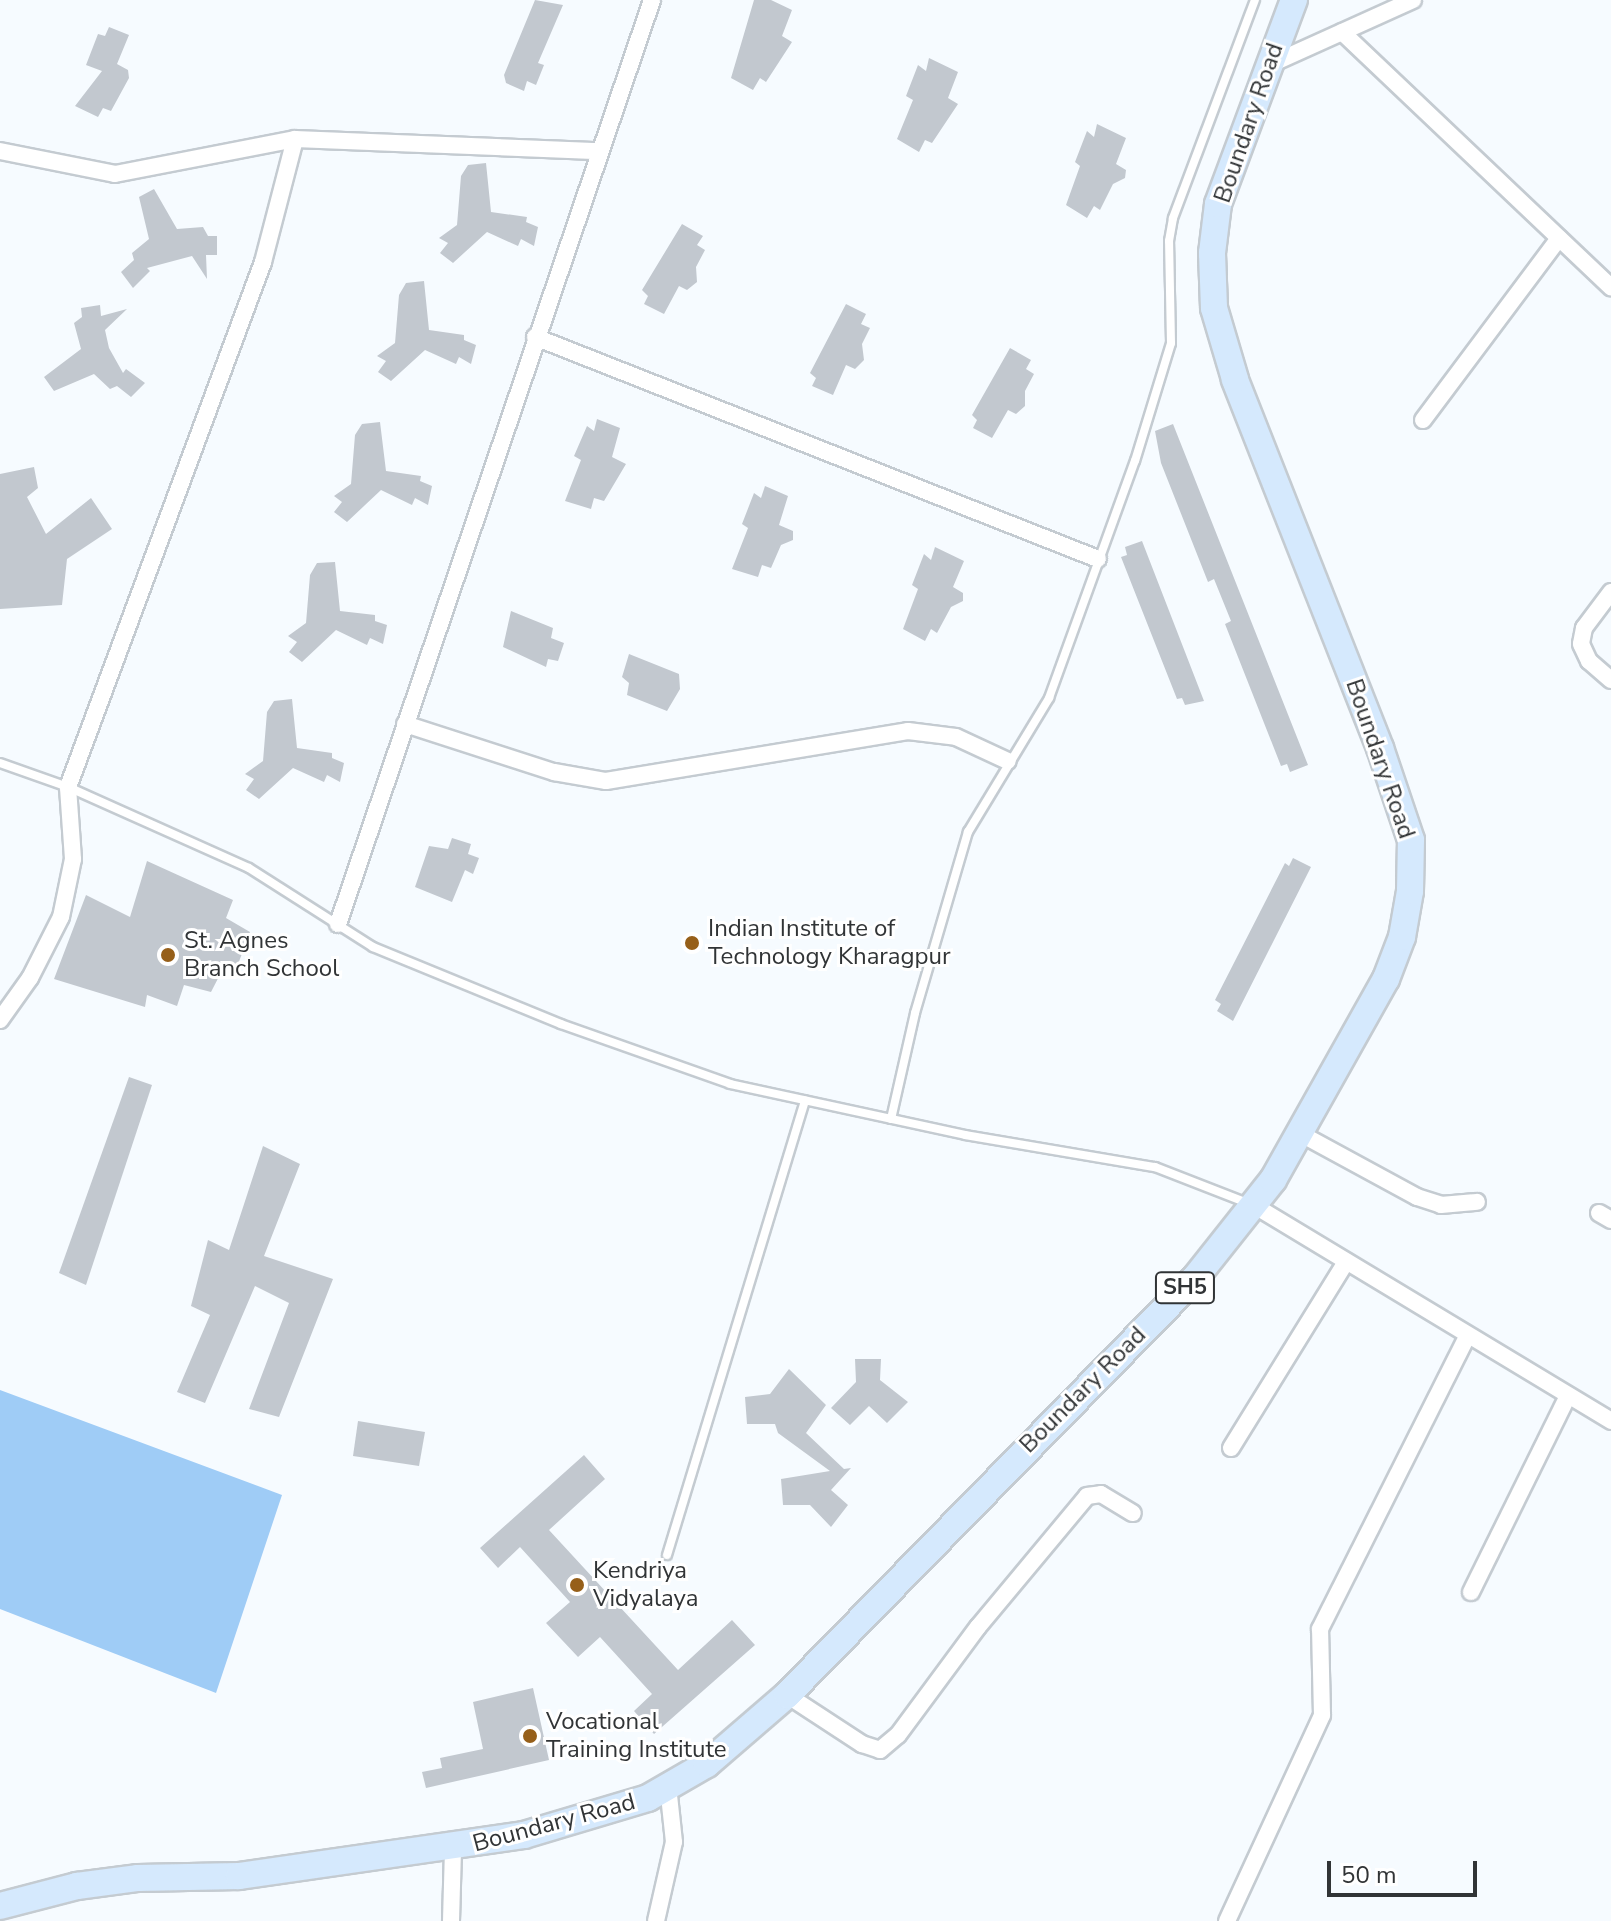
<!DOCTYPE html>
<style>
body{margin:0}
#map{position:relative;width:1611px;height:1921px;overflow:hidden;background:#f6fbff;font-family:"Nunito Sans",sans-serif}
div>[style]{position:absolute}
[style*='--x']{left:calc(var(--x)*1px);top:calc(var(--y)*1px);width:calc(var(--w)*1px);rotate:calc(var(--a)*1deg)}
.green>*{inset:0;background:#9fccf6}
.building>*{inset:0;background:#c2c8cf}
.roads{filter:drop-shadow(2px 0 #c4cbd1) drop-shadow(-2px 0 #c4cbd1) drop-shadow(0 2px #c4cbd1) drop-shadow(0 -2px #c4cbd1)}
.service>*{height:8px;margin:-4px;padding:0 4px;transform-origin:4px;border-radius:4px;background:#fff}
.minor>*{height:16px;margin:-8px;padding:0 8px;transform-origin:8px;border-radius:8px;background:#fff}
.primary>*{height:26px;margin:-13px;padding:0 13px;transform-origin:13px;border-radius:13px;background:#d5e9fd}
.dots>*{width:22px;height:22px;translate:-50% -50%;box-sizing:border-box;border:4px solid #fff;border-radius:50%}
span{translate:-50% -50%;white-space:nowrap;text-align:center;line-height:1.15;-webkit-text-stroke:6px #fff;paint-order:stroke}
.shield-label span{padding:2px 6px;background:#fff;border:2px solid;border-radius:6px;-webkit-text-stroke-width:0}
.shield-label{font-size:22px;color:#313436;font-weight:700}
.street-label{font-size:24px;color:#313436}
.poi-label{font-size:24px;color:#313436}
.left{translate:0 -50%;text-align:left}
.scale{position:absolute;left:1327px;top:1861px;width:150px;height:36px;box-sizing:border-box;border:4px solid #313436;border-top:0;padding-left:10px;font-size:24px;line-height:28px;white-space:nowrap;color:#313436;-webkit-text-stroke:6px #fff;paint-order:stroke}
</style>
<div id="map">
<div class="green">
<i style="clip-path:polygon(0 1390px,282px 1495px,216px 1693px,0 1609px)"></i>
</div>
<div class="building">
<i style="clip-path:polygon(535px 0,563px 5px,538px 63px,544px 65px,536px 85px,527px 81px,524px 91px,506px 83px,504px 75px)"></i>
<i style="clip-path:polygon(754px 0,771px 0,792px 10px,782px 36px,792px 42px,766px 82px,760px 78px,753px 90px,731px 78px)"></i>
<i style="clip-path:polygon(109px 27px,129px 35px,117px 64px,128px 70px,129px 78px,111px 111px,103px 108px,98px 117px,75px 106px,102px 71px,86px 65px,98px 34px,105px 36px)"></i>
<i style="clip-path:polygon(929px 58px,958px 72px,948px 98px,958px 104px,932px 143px,925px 140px,919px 152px,897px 139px,913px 100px,906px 96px,918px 65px,926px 71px)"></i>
<i style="clip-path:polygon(1097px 124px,1126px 138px,1116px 164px,1126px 170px,1125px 178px,1113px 184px,1100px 210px,1094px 206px,1087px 218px,1066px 205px,1080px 166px,1075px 162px,1087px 131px,1094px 137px)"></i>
<i style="clip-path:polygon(486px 163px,491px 212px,527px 217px,526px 222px,538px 227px,534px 246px,521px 239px,518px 246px,487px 232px,453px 263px,440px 253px,448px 243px,439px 238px,457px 225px,461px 176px,468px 165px)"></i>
<i style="clip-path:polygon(154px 189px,177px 229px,203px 227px,208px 236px,217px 236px,217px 255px,206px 255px,207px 279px,192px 256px,147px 268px,150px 271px,133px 288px,121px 272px,134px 260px,132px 253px,149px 239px,139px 197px)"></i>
<i style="clip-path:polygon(682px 224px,703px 236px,697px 245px,705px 250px,696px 267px,697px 282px,687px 290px,679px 286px,664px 314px,644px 304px,648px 296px,642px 290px)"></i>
<i style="clip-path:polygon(424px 281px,429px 330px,464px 335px,464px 340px,476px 345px,471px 364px,459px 357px,456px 364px,425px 350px,391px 381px,378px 372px,386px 361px,377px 356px,395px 343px,399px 295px,406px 283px)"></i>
<i style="clip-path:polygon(846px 304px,866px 314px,861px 324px,870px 328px,862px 344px,864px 360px,855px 369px,846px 365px,833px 395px,812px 386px,816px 378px,810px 373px)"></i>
<i style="clip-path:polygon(100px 305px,101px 316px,127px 309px,105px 330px,109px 348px,123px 373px,126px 369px,145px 383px,131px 397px,117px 386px,110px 389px,94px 374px,54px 391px,44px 377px,81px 349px,74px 323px,82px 317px,81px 308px)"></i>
<i style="clip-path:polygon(1010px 348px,1031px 360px,1026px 369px,1034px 374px,1025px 391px,1025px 406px,1016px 414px,1008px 410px,992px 438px,973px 428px,977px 420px,972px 415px)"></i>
<i style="clip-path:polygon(597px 419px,620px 428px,612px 457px,626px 464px,604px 501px,594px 498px,591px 509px,565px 501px,581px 460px,574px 456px,587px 426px,594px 431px)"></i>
<i style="clip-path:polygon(380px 422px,386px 471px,421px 476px,420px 481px,432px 486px,428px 505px,415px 498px,412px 505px,381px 490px,347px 522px,334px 512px,342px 502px,334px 496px,351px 484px,355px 435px,362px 424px)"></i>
<i style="clip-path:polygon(1173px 424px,1308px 765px,1290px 772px,1287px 764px,1281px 766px,1225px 624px,1231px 621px,1214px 579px,1208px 582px,1161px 463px,1155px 431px)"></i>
<i style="clip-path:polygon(34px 467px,38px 488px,27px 497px,46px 534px,91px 498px,112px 529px,67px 559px,62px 605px,0 609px,0 474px)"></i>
<i style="clip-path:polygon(765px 486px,788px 496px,779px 525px,793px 531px,793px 540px,781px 545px,771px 568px,762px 565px,758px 577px,732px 569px,748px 528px,742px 524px,754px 493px,761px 498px)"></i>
<i style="clip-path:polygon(1142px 541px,1204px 701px,1185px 705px,1182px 698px,1177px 699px,1132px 585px,1121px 557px,1127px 555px,1125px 547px)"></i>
<i style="clip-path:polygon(935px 547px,964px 561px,953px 587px,963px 593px,963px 601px,951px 607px,937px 633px,931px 629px,925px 641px,903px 629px,918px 589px,912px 585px,924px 554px,931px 560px)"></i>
<i style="clip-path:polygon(335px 562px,340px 611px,375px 615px,375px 621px,387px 625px,383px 644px,370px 638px,367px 645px,336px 630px,302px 662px,289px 652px,297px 642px,288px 636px,306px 623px,310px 575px,317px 563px)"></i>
<i style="clip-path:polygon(511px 611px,553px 628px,551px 638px,564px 643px,558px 661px,548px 659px,546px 667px,503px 647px)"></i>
<i style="clip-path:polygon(629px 654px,679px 674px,680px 689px,667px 711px,627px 695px,629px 683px,622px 677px)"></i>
<i style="clip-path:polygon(292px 699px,297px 748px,332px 753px,332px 758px,344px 763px,340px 782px,327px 775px,324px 782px,293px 768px,259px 799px,246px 790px,254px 779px,245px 774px,263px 761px,267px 712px,274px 701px)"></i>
<i style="clip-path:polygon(452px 838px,471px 844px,468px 854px,479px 858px,473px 874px,465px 870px,452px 902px,415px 887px,429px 846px,448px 849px)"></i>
<i style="clip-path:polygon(1293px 858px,1311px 867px,1233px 1021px,1217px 1011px,1221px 1004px,1215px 1000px,1285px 863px,1289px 866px)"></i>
<i style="clip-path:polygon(147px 861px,233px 900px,226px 918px,250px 932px,237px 967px,226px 963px,211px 992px,184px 985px,177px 1006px,147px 995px,145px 1007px,54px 979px,86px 895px,130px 917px)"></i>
<i style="clip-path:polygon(129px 1077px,152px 1085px,86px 1285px,59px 1273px)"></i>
<i style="clip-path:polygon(263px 1146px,300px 1164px,264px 1256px,333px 1279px,279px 1417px,249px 1409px,289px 1303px,255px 1286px,205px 1403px,177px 1392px,210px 1315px,191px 1306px,208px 1240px,229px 1250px)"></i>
<i style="clip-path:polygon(855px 1359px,881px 1359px,880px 1380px,908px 1402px,887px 1423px,869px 1406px,850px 1425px,831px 1408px,856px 1382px)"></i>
<i style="clip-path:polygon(789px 1369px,826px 1405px,806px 1433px,844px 1469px,851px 1468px,831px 1490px,848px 1505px,831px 1527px,810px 1505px,783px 1505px,781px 1479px,830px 1471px,778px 1433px,775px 1424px,747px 1424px,745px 1397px,770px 1394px)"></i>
<i style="clip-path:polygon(358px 1421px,425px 1432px,419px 1466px,353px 1456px)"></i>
<i style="clip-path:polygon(584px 1455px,605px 1479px,549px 1530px,678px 1670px,732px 1620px,755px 1645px,654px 1734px,634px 1711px,652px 1694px,600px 1637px,578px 1657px,546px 1623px,570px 1602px,520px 1547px,498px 1568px,480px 1548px)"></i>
<i style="clip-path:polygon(533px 1688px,549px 1760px,426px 1788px,422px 1772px,442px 1768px,440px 1758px,483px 1749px,473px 1702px)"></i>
</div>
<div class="roads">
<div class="service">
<i style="--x:0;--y:763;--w:72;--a:19.4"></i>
<i style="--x:68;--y:787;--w:198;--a:24.1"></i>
<i style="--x:249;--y:868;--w:147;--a:32.5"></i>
<i style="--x:373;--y:947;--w:203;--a:22.3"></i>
<i style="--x:561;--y:1024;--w:179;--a:19.5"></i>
<i style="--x:730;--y:1084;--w:240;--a:12.2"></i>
<i style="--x:965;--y:1135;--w:193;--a:9.6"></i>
<i style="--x:1155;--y:1167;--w:102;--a:21.3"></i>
<i style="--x:891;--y:1119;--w:109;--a:-77.2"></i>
<i style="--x:915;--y:1013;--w:189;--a:-73.7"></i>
<i style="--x:968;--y:832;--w:157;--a:-58.8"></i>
<i style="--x:1049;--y:698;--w:252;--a:-70.1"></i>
<i style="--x:1135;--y:461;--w:123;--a:-73"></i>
<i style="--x:1171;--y:343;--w:102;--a:-91.1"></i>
<i style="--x:1169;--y:241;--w:23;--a:-80"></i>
<i style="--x:1173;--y:218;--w:233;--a:-69.4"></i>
<i style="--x:667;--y:1555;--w:475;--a:-73.1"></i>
</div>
<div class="minor">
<i style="--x:1342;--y:32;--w:371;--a:43.5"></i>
<i style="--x:1269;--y:65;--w:158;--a:-24.3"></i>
<i style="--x:0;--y:151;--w:117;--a:11.3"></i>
<i style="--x:115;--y:174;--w:183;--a:-11"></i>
<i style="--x:295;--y:139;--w:305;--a:2.3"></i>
<i style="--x:535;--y:337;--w:605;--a:21.52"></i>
<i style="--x:1423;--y:420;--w:227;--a:-53.2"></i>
<i style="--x:1611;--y:592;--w:45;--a:126.9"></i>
<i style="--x:1584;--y:628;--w:16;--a:101"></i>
<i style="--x:1581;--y:644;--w:19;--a:65"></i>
<i style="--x:1589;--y:661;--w:29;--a:41"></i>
<i style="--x:405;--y:724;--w:157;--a:17.9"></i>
<i style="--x:554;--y:772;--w:53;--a:9.8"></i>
<i style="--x:606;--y:781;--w:306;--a:-9.4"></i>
<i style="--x:908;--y:731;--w:48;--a:7.1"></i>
<i style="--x:956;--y:737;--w:57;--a:24.8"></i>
<i style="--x:338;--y:924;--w:976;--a:-71.23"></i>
<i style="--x:0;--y:1020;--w:52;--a:-54.5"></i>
<i style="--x:30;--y:978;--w:68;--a:-63.1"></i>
<i style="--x:61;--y:917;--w:59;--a:-78.3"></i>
<i style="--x:73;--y:859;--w:72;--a:-94"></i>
<i style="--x:68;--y:787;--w:560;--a:-69.62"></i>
<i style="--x:263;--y:262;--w:127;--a:-75.4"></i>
<i style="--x:1301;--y:1134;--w:132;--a:28.5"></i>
<i style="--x:1417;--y:1197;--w:25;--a:18"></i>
<i style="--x:1441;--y:1205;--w:36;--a:-5"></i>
<i style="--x:1255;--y:1206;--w:416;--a:31.1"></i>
<i style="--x:1599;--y:1213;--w:14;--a:30"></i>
<i style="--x:1231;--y:1448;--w:219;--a:-58.3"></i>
<i style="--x:1471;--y:1592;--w:219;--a:-63.7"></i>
<i style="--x:787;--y:1695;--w:90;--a:33.2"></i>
<i style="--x:862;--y:1744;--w:19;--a:18"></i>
<i style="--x:880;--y:1750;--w:23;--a:-40"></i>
<i style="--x:898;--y:1735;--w:134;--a:-53.5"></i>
<i style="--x:978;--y:1627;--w:170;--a:-50.2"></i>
<i style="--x:1087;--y:1496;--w:14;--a:-8"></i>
<i style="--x:1101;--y:1494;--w:37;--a:31"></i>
<i style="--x:451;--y:1921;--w:72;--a:-88.4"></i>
<i style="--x:656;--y:1921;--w:81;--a:-77.2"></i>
<i style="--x:674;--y:1842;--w:56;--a:-96.1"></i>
<i style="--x:1227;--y:1921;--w:227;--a:-65.2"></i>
<i style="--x:1322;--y:1715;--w:86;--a:-91.3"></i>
<i style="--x:1320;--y:1629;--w:327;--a:-63.3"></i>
</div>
<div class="primary">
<i style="--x:0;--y:1906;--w:80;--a:-14.6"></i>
<i style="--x:77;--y:1886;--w:62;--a:-7.5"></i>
<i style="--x:138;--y:1878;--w:101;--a:-1.1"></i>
<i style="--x:239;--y:1876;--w:288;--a:-8.2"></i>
<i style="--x:524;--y:1835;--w:129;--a:-16.6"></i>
<i style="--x:648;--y:1798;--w:68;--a:-30"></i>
<i style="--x:707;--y:1764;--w:106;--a:-40.8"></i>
<i style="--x:787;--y:1695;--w:585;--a:-45.62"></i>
<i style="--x:1196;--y:1277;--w:124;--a:-51.6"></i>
<i style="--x:1273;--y:1180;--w:231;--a:-60.7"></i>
<i style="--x:1386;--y:979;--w:45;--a:-69.1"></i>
<i style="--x:1402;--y:937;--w:47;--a:-80.1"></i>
<i style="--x:1410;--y:891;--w:51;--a:-88.9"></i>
<i style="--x:1411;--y:840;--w:97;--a:-108.6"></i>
<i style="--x:1380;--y:748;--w:396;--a:-111.5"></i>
<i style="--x:1235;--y:379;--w:74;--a:-106.5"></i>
<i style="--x:1214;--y:308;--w:55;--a:-92.1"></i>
<i style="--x:1212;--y:253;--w:49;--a:-83"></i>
<i style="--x:1218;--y:204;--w:218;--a:-69.6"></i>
</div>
</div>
<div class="dots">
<i style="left:692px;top:943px;background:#965f19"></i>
<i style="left:168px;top:955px;background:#965f19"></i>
<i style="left:577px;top:1585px;background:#965f19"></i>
<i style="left:530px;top:1736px;background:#965f19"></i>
</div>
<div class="shield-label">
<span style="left:1185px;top:1288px">SH5</span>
</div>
<div class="street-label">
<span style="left:1249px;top:123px;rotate:-71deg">Boundary Road</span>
<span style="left:1380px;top:759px;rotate:71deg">Boundary Road</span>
<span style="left:1083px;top:1390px;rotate:-45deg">Boundary Road</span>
<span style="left:554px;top:1823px;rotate:-15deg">Boundary Road</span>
</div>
<div class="poi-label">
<span class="left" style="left:708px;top:943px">Indian Institute of<br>Technology Kharagpur</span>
<span class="left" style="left:184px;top:955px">St. Agnes<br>Branch School</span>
<span class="left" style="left:593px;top:1585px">Kendriya<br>Vidyalaya</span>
<span class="left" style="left:546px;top:1736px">Vocational<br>Training Institute</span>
</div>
<div class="scale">50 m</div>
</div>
